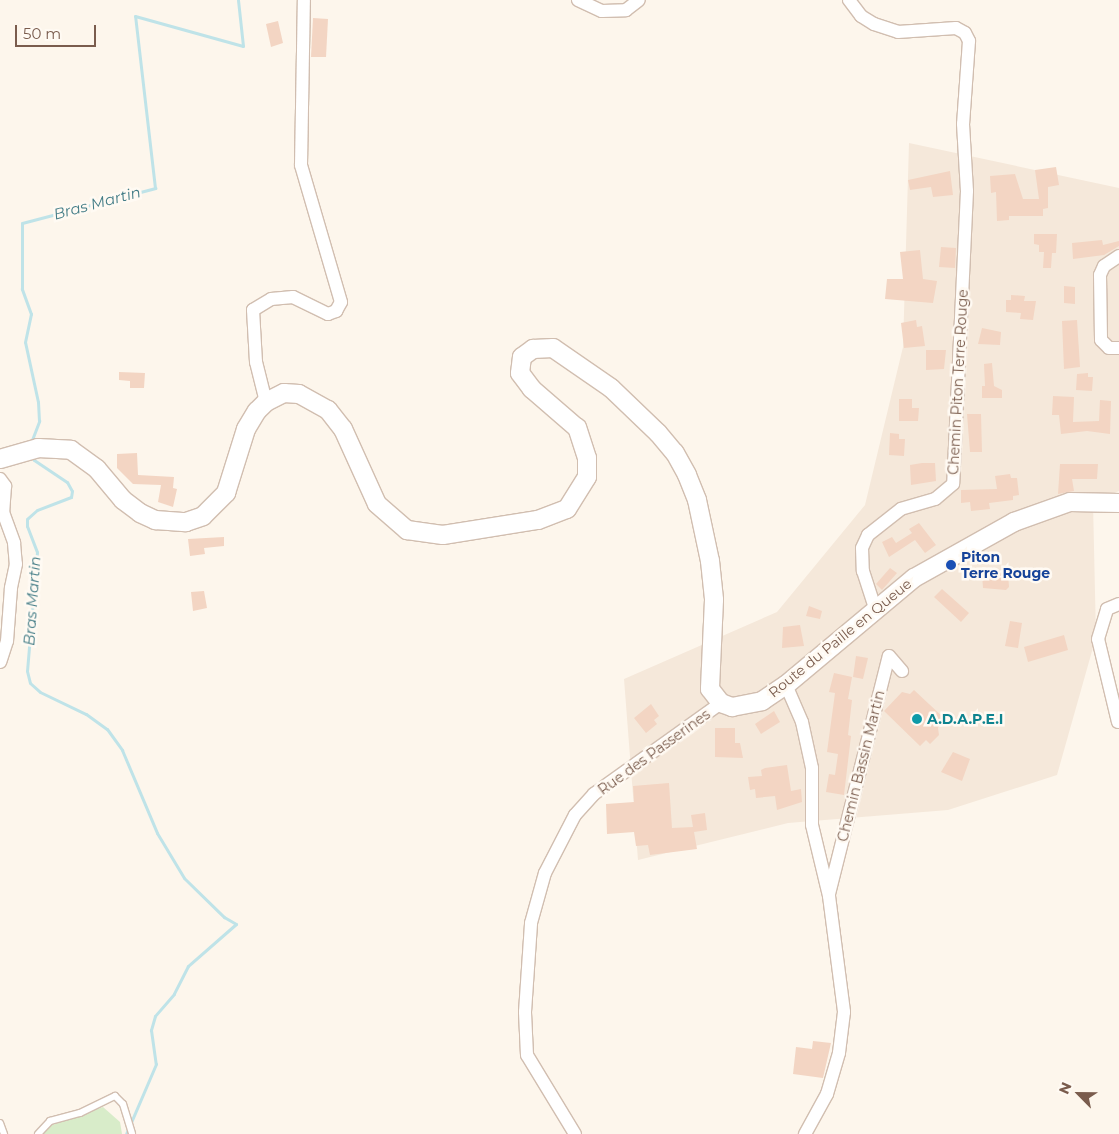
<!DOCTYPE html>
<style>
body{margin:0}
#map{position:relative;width:1119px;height:1134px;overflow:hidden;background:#fdf6ec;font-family:Montserrat,sans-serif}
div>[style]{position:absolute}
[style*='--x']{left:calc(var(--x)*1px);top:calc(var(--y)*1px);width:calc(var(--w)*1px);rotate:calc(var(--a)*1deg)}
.residential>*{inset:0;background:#f5e8da}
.green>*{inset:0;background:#d8ecc9}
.stream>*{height:3px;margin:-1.5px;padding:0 1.5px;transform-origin:1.5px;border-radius:1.5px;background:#bfe3e8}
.building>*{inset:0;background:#f3d5c3}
.roads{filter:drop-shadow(1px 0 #d1beb0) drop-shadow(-1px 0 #d1beb0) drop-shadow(0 1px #d1beb0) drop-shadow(0 -1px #d1beb0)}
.service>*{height:6px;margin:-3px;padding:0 3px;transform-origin:3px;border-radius:3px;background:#fff}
.minor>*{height:12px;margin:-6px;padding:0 6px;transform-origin:6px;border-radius:6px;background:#fff}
.secondary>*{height:18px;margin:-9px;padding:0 9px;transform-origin:9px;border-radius:9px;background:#fff}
.dots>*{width:14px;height:14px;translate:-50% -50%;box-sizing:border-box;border:2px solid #fffaf3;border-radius:50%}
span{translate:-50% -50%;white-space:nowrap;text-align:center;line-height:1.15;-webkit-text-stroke:5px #fffaf3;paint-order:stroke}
.street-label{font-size:14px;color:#7a5c4d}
.transit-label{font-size:14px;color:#164399;font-weight:700}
.left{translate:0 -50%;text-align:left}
.culture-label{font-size:14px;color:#0d838f;font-weight:700}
.water-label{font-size:15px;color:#437c86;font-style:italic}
.north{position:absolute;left:1054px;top:1069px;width:50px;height:50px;-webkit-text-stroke:4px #fffaf3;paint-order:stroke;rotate:293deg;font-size:14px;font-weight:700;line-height:20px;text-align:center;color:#7a5c4d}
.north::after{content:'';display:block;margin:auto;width:18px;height:22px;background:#7a5c4d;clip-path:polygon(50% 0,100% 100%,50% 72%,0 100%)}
.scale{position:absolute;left:15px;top:25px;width:81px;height:22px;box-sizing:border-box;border:2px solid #7a5c4d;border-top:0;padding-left:6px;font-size:15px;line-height:18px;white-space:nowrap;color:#7a5c4d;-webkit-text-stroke:4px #fffaf3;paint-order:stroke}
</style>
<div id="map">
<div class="residential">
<i style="clip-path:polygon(909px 143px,1119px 188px,1119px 491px,1093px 502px,1096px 637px,1057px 775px,948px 810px,788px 823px,638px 860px,624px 679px,777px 612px,865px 505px,903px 347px)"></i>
</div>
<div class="green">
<i style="clip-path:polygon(103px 1107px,120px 1122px,122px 1134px,44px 1134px,44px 1128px)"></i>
</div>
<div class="stream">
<i style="--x:30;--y:445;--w:26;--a:-69"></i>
<i style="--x:39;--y:421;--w:19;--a:-93"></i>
<i style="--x:38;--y:402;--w:61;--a:-102.2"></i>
<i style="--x:25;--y:342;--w:29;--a:-78"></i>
<i style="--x:31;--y:314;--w:27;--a:-110"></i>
<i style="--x:22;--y:289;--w:66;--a:-90"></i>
<i style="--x:22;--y:223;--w:138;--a:-14.7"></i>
<i style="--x:155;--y:188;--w:173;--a:-96.6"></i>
<i style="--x:135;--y:16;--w:112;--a:15.5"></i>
<i style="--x:243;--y:46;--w:46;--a:-96.2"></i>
<i style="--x:32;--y:455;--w:5;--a:68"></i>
<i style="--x:34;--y:460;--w:40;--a:34"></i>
<i style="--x:67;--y:482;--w:10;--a:61"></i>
<i style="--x:72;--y:491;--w:6;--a:99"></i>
<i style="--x:71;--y:497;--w:36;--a:159"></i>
<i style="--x:37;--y:510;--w:13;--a:138"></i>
<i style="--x:27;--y:519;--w:7;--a:90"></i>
<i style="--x:27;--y:526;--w:28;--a:69"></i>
<i style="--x:37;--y:552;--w:119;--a:94.8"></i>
<i style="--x:27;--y:671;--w:12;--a:76"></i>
<i style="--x:30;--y:683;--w:13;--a:42"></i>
<i style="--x:40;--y:692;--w:51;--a:25.6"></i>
<i style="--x:86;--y:714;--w:26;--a:36"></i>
<i style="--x:107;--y:729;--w:26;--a:54"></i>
<i style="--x:122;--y:750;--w:90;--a:67.1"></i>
<i style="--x:157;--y:833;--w:52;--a:59"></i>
<i style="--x:184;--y:878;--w:56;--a:44.3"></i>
<i style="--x:224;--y:917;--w:14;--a:30"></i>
<i style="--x:236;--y:924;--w:64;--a:138.8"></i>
<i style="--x:188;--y:966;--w:31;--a:117"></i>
<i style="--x:174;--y:994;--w:29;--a:131"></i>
<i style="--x:155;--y:1016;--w:15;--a:106"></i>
<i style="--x:151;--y:1030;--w:34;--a:82"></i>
<i style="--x:156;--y:1064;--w:76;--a:113.2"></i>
</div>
<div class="building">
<i style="clip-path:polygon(313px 18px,328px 19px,326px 57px,311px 57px)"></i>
<i style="clip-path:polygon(278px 21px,283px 43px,271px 47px,266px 24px)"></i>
<i style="clip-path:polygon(1056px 167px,1059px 185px,1048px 187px,1048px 208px,1043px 209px,1043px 216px,1009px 216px,1009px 220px,997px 221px,996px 192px,991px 193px,990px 176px,1015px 174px,1023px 199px,1039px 199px,1035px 170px)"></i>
<i style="clip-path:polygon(950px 171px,953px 195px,933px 197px,931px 187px,910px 190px,908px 180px)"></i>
<i style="clip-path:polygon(1034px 234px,1057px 234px,1056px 253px,1052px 253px,1051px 268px,1043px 268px,1044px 252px,1039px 252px,1039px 245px,1034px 244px)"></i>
<i style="clip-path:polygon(1102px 240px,1103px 245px,1119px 241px,1119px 246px,1104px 255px,1073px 259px,1072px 243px)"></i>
<i style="clip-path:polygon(941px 247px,956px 248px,955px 268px,939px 267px)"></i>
<i style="clip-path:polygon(920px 250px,923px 279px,937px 281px,933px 303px,885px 299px,887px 279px,903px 279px,900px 252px)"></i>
<i style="clip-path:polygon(1064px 286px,1075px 287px,1075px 304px,1064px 303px)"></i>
<i style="clip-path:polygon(1011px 295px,1025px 296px,1024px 301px,1036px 301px,1033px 320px,1020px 319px,1021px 313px,1006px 312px,1006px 300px,1011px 300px)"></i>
<i style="clip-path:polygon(916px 320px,917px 327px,922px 326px,925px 346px,904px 348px,901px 323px)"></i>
<i style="clip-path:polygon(1077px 320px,1080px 367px,1064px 369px,1062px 321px)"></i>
<i style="clip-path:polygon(982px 328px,1001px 332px,1000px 345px,978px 344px)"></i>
<i style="clip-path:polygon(926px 350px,946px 350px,944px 369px,926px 370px)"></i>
<i style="clip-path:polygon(992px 363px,994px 386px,1002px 390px,1002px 398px,982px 398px,982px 386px,985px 386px,984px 364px)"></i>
<i style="clip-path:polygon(119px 372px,145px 373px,144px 388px,130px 388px,130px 381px,119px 380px)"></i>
<i style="clip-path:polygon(1088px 373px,1088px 377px,1093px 377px,1092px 391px,1076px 390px,1077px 374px)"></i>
<i style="clip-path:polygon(1053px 396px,1074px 397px,1073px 422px,1099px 421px,1100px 400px,1111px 401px,1110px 434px,1087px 431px,1061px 434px,1059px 415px,1052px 415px)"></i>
<i style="clip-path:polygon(899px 399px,912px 399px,912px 408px,919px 408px,918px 421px,899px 421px)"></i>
<i style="clip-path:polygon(967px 414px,981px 414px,982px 452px,970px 452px)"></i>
<i style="clip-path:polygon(890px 433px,899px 434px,899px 439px,905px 439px,904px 456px,889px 455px)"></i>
<i style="clip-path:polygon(137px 453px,138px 475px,174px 477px,173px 488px,177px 489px,173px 507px,158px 502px,161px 485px,133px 484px,117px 468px,117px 454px)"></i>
<i style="clip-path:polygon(922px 463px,935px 463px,936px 481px,911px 485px,910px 465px)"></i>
<i style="clip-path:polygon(1060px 464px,1098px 464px,1097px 479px,1072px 479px,1074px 491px,1058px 494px)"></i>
<i style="clip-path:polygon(1010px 474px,1011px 478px,1017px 478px,1019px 495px,1013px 496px,1013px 500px,989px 503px,990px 509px,971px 511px,970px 502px,961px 503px,961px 490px,997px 489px,995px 476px)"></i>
<i style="clip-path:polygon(919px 523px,936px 545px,925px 553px,915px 540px,889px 557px,882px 542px,892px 537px,896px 543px,912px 533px,909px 529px)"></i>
<i style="clip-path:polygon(224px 537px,224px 546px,204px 548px,205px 554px,190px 556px,188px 539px)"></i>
<i style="clip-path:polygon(890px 568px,897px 573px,882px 590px,876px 584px)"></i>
<i style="clip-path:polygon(1008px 573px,1009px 587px,1006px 590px,983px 588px,982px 574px)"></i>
<i style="clip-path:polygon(942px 589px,969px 613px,961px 622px,934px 597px)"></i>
<i style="clip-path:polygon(204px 591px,207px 608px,193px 611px,191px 592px)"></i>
<i style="clip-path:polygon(809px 606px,822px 611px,820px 619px,806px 616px)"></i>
<i style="clip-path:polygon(1010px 621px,1022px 623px,1018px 648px,1005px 646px)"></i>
<i style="clip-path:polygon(800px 625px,804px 646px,782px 648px,783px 627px)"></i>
<i style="clip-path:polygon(1064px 635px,1068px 650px,1028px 662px,1024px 647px)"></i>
<i style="clip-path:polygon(856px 656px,868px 658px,863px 679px,853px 677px)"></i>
<i style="clip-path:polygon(834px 673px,852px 677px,848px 699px,852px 700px,848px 735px,851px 736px,844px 795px,826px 792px,829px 774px,835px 775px,838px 754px,827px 752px,835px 693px,829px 692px)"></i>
<i style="clip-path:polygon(914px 690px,944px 718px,938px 728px,939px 735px,930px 744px,926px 740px,920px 746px,884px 711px,902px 692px,910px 694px)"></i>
<i style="clip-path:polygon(651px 704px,659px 716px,654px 720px,657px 724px,646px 733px,634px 718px)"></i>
<i style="clip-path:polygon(774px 711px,780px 722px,761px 734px,755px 724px)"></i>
<i style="clip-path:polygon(715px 728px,735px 728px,735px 743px,740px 743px,743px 758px,715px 757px)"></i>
<i style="clip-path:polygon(953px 752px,970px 759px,962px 781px,941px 772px)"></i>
<i style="clip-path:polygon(787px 765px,791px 791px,801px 789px,802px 802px,777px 810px,775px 796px,756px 798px,755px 789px,750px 790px,748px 777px,762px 776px,761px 770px,765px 768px)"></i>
<i style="clip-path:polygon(669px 783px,672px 828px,693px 827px,691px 815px,705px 813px,707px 830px,694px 832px,697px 849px,650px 855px,648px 845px,636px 846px,634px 832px,607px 834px,606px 804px,634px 802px,633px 786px)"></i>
<i style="clip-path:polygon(813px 1041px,831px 1043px,823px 1078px,793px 1074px,796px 1047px,812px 1049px)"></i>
</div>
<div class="roads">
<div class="service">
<i style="--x:0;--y:1123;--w:12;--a:70"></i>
<i style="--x:38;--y:1134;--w:18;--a:-47"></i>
<i style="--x:50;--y:1121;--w:31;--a:-15"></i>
<i style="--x:80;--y:1113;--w:39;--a:-26"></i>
<i style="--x:115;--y:1096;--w:11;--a:45"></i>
<i style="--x:123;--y:1104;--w:31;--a:73"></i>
</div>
<div class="minor">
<i style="--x:578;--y:0;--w:26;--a:25"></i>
<i style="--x:602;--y:11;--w:24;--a:-2"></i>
<i style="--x:626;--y:10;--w:16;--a:-38"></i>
<i style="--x:849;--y:0;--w:20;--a:53"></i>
<i style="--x:861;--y:16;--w:15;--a:32"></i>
<i style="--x:874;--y:24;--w:25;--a:18"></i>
<i style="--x:898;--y:32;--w:58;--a:-3.9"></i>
<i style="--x:956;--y:28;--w:10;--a:29"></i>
<i style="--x:965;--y:33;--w:9;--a:63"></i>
<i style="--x:969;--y:41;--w:83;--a:94.1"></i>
<i style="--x:963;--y:124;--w:67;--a:86.6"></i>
<i style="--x:967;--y:191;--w:293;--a:92.7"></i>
<i style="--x:953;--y:484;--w:23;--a:140"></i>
<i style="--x:935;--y:499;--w:35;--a:164"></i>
<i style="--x:901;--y:509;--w:42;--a:141.8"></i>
<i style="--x:868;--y:535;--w:14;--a:115"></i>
<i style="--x:862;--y:548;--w:23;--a:88"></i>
<i style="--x:863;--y:571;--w:40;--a:72"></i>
<i style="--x:1119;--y:256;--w:18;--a:146"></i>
<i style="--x:1104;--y:266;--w:10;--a:114"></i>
<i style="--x:1100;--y:275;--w:65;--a:89.1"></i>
<i style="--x:1101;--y:340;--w:11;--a:45"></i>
<i style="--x:1109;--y:348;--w:10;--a:0"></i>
<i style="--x:266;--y:402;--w:41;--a:-104"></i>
<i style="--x:256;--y:362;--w:52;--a:-93.3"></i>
<i style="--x:253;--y:310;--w:21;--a:-31"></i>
<i style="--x:271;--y:299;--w:22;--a:-5"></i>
<i style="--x:293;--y:297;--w:39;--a:26"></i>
<i style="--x:328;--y:314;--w:9;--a:-21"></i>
<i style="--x:336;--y:311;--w:10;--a:-61"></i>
<i style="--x:341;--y:302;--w:143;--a:-106.3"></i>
<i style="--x:301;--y:165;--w:165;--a:-89"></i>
<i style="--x:0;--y:479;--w:9;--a:54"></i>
<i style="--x:5;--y:486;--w:26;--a:94"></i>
<i style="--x:3;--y:512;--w:33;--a:70"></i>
<i style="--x:14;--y:543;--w:21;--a:85"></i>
<i style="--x:16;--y:564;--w:25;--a:102"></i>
<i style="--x:11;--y:588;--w:53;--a:94.3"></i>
<i style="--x:7;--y:641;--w:22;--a:108"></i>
<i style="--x:786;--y:685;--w:40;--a:66.6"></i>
<i style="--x:802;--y:722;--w:47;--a:77.7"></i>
<i style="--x:812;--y:768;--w:57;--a:90"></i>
<i style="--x:812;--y:825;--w:73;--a:76.5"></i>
<i style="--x:829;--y:896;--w:117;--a:82.6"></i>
<i style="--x:844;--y:1012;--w:41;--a:97"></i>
<i style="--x:839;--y:1053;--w:43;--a:106.3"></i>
<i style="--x:827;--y:1094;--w:46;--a:118.8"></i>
<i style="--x:1118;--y:722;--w:85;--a:-103.5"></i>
<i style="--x:1098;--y:639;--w:31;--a:-73"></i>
<i style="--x:1107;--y:609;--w:13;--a:-23"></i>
<i style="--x:829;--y:894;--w:245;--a:-75.9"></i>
<i style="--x:889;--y:656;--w:20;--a:49"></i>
<i style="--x:575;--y:1134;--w:92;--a:-121.3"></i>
<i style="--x:527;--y:1055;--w:43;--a:-92.7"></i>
<i style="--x:525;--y:1012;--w:89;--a:-86.1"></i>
<i style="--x:531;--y:923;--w:52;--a:-74.4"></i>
<i style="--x:545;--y:873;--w:65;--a:-62.7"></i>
<i style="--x:575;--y:815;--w:28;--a:-48"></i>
<i style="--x:594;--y:794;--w:156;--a:-35.6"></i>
</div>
<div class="secondary">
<i style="--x:0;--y:459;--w:40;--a:-16"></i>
<i style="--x:38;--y:448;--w:33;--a:3"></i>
<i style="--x:71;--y:450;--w:32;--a:36"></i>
<i style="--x:97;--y:469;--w:40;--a:50"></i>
<i style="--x:123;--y:500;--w:21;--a:37"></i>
<i style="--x:140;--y:513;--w:17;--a:25"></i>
<i style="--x:155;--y:520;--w:31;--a:4"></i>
<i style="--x:186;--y:522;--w:18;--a:-19"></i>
<i style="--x:203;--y:516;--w:33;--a:-45"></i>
<i style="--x:226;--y:493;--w:67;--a:-72.6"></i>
<i style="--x:246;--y:429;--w:21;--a:-59"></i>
<i style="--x:257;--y:411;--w:13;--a:-45"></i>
<i style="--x:266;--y:402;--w:20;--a:-27"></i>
<i style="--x:284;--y:393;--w:15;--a:4"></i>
<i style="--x:299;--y:394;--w:33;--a:29"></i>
<i style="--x:328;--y:410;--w:24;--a:52"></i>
<i style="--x:343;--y:429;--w:82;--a:65.6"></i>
<i style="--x:377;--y:504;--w:40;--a:41"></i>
<i style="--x:407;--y:530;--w:36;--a:8"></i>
<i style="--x:443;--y:535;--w:96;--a:-9"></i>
<i style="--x:538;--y:520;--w:31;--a:-21"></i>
<i style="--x:567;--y:509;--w:38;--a:-58"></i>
<i style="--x:587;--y:477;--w:19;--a:-90"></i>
<i style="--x:587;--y:458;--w:32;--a:-108"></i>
<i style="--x:577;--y:428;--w:60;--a:-139.1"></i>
<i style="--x:532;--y:389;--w:20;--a:-127"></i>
<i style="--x:520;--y:373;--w:16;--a:-83"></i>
<i style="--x:522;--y:357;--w:14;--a:-36"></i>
<i style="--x:533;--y:349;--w:20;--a:-3"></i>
<i style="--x:553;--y:348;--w:70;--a:34.6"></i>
<i style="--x:611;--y:388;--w:65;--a:43.8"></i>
<i style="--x:658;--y:433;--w:26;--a:50"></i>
<i style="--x:675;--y:453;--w:25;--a:61"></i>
<i style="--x:687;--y:475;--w:27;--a:68"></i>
<i style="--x:697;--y:500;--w:62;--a:78"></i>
<i style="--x:710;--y:561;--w:39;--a:84"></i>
<i style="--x:714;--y:600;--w:89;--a:92.6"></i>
<i style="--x:710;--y:689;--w:18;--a:52"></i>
<i style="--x:721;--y:703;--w:12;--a:20"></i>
<i style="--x:732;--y:707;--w:31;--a:-11"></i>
<i style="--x:762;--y:701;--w:29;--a:-34"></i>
<i style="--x:786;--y:685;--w:167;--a:-39.9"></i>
<i style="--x:914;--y:578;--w:115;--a:-29.2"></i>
<i style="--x:1014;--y:522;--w:59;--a:-19.7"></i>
<i style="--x:1070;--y:502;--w:49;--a:1.2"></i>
</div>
</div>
<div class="dots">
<i style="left:951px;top:565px;background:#1a4fb4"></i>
<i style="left:917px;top:719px;background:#0f9aa8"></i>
</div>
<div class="street-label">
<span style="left:958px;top:382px;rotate:-87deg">Chemin Piton Terre Rouge</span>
<span style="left:840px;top:638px;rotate:-39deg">Route du Paille en Queue</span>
<span style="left:654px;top:752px;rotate:-36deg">Rue des Passerines</span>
<span style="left:861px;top:766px;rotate:-76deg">Chemin Bassin Martin</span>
</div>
<div class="transit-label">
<span class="left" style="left:961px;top:565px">Piton<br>Terre Rouge</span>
</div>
<div class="culture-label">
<span class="left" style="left:927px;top:719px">A.D.A.P.E.I</span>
</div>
<div class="water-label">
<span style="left:97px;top:203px;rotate:-15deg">Bras Martin</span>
<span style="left:32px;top:601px;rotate:-86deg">Bras Martin</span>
</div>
<div class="north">N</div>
<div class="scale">50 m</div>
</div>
